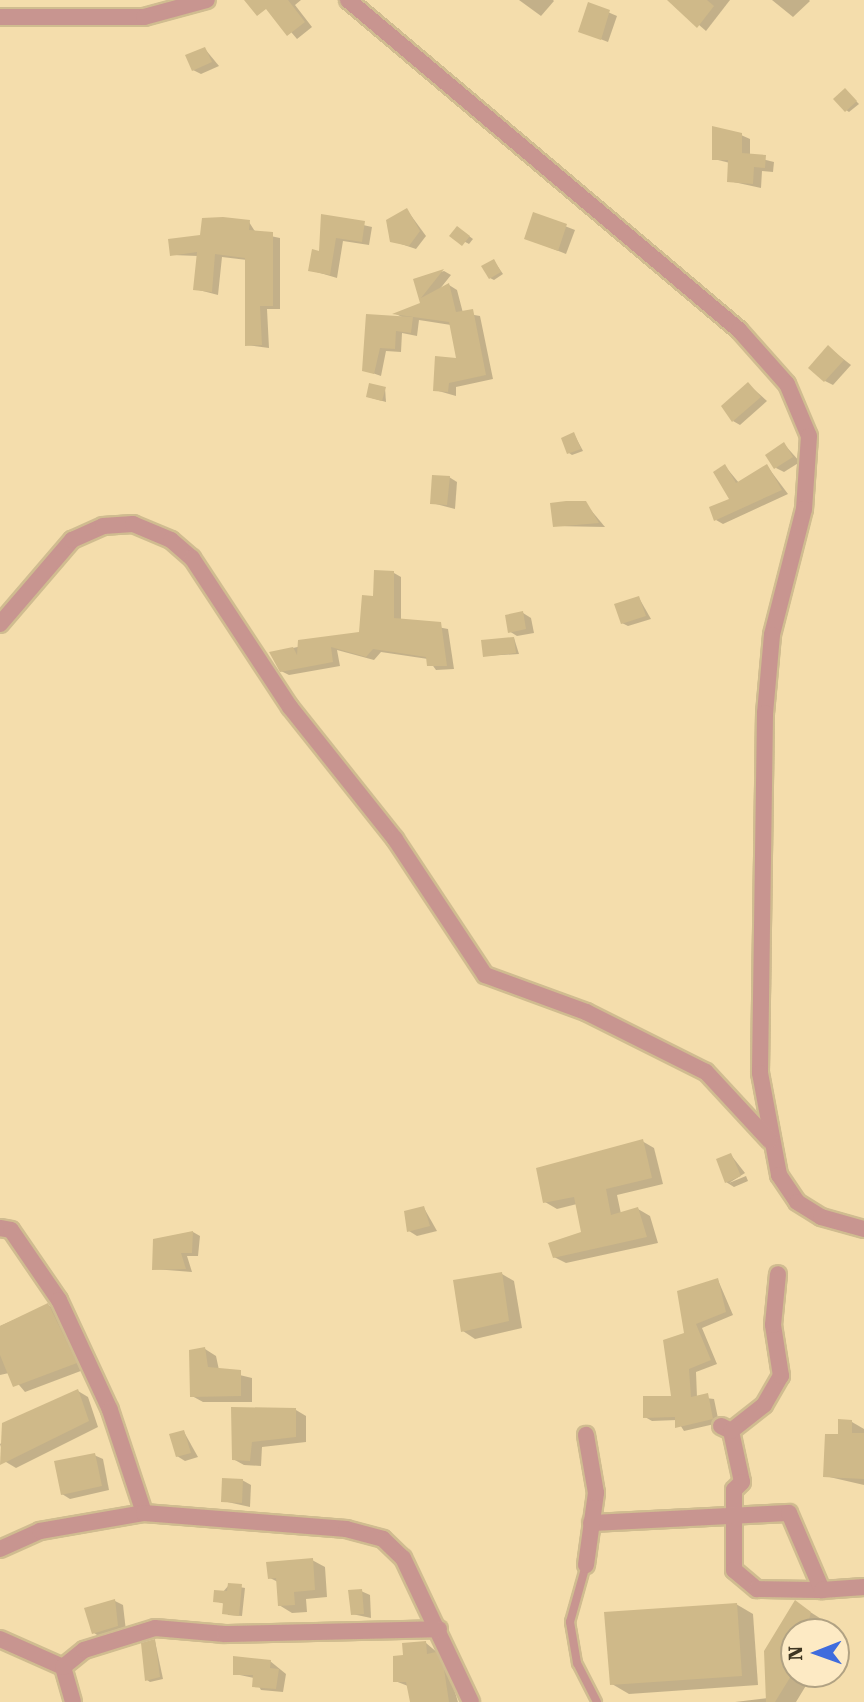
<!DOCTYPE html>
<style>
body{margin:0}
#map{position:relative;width:864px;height:1702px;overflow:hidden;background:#f4ddac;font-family:"Roboto Serif",serif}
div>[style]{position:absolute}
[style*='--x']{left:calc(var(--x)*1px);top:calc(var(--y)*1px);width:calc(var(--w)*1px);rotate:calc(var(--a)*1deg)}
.shadow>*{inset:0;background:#0003}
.building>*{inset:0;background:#cfb989}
.roads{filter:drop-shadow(2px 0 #d0bc90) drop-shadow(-2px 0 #d0bc90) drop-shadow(0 2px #d0bc90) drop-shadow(0 -2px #d0bc90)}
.lane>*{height:8px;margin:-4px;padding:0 4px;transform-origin:4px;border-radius:4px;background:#c89590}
.street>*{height:16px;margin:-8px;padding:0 8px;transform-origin:8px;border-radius:8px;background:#c89590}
span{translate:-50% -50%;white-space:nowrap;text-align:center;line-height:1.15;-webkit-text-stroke:7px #fdeac4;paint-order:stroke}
.north{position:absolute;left:780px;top:1618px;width:70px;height:70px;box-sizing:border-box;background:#fdeac4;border:2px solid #b1a283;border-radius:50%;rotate:269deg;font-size:19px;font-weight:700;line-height:28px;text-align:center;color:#3f3622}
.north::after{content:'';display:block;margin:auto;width:24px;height:32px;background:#3f6cdd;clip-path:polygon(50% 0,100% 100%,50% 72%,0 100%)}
</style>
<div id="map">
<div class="shadow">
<i style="clip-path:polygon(264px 0,301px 0,295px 5px,312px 27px,297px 39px)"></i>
<i style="clip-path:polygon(519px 0,553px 0,554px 1px,541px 16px)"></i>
<i style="clip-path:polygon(680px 0,730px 0,706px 31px,676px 5px)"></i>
<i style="clip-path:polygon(772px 0,809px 0,810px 1px,793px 17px)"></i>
<i style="clip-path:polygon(589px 4px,617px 16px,608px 42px,580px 31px)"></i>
<i style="clip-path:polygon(205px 49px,219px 66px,201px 74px,193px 70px)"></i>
<i style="clip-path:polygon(845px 90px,859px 104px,849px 112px,846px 110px)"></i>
<i style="clip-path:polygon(741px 135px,750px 139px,750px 156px,774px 162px,773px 172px,762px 171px,761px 188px,729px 181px,730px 163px,714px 159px)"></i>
<i style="clip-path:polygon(407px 210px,426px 236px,416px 249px,392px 241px)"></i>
<i style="clip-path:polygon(534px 214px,575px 230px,566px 254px,526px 238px)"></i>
<i style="clip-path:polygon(323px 216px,372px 227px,369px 245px,343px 241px,337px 278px,310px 270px,320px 253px)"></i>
<i style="clip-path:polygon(249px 222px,256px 233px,280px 238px,280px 309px,267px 309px,269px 348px,247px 345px,247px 260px,222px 257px,218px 295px,195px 289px,198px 256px,172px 255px,201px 237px)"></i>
<i style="clip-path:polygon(461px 230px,473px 239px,469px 244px,452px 235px)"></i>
<i style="clip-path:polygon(494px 261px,503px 274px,494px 280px,490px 278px)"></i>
<i style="clip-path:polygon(444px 271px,451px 275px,439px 290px,449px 285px,457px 290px,463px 313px,480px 316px,493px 379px,456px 387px,456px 396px,435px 390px,458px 359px,451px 325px,419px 320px,417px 336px,402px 333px,401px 352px,386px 351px,381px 376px,364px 370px,367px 316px,404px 318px,396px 314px,422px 304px,415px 280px)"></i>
<i style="clip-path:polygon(828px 347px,851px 365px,833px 385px,825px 381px)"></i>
<i style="clip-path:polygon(748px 384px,767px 401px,740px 425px,733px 421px)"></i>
<i style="clip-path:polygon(385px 388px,386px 402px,368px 397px)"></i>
<i style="clip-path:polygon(574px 434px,583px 451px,572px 455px,569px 453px)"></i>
<i style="clip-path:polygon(784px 444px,800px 462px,784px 472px,776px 468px)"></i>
<i style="clip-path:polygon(725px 466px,739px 483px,767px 466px,788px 494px,723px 524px,716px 520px,731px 500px)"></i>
<i style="clip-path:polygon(449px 477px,457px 482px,455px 509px,432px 503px)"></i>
<i style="clip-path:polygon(585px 503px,605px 527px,554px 526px)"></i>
<i style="clip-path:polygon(394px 573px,401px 577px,401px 620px,448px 629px,454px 669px,436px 670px,428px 659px,381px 652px,374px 660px,337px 650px,340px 666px,289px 675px,281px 671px,293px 648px,361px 633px,374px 598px)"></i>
<i style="clip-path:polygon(639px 598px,651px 619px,628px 626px,622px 623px)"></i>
<i style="clip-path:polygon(523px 613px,531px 618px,534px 633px,517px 636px,509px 631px)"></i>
<i style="clip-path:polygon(514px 638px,519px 654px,485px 656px)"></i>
<i style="clip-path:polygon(642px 1141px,654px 1148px,663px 1184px,617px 1195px,621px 1214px,638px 1209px,650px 1216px,658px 1243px,566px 1263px,554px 1257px,583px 1234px,577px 1204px,557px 1209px,545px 1202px)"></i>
<i style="clip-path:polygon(731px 1155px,745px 1173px,729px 1183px,746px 1176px,748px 1181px,734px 1187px,726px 1182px)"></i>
<i style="clip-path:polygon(424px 1208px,437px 1231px,417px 1236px,409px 1231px)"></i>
<i style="clip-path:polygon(193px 1232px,200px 1236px,198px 1256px,187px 1256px,192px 1272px,154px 1269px,155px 1240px)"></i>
<i style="clip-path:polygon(502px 1274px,514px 1281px,522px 1328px,475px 1339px,463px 1331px)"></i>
<i style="clip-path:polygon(718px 1280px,733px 1315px,702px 1328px,717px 1364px,696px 1372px,697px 1397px,714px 1399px,719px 1423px,684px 1431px,677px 1420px,652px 1421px,645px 1417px,673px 1398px,686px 1334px)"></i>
<i style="clip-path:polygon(48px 1305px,59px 1311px,86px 1369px,25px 1392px,9px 1373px,0 1375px,0 1326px)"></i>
<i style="clip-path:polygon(205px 1349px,216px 1356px,219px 1370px,252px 1378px,252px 1402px,203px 1402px,192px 1396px)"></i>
<i style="clip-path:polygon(78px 1391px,88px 1397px,98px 1427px,16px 1468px,6px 1462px,0 1444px)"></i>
<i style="clip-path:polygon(233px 1409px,296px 1410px,306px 1416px,306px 1442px,262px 1447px,261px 1466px,244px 1465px,233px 1459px)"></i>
<i style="clip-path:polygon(852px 1422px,864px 1429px,864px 1485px,825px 1476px)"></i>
<i style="clip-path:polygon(184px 1432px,198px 1457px,185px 1461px,177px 1456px)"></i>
<i style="clip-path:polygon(94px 1455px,103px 1459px,109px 1490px,70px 1499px,62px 1494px)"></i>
<i style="clip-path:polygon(242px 1480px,251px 1485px,250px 1507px,223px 1501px)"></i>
<i style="clip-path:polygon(312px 1560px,325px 1567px,327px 1597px,306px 1599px,307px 1612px,292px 1613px,279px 1605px,278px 1582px,270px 1578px)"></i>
<i style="clip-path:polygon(229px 1585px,245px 1588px,242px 1616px,228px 1615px,225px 1604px,215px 1601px)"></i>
<i style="clip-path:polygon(361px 1591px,370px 1595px,371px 1618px,352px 1614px)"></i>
<i style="clip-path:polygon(115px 1601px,123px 1605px,126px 1631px,102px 1638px,94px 1633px)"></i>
<i style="clip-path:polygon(796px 1603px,826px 1622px,825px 1632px,794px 1632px,794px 1674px,813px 1674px,796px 1702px,735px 1702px,768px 1698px)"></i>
<i style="clip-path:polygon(736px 1604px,753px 1614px,758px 1685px,629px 1694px,612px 1684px)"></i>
<i style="clip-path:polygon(155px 1641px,163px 1679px,150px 1682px,147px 1680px)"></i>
<i style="clip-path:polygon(426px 1643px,445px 1659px,458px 1702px,411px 1702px,408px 1686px,395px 1681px,405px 1656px)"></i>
<i style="clip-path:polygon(270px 1661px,286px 1674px,283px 1692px,261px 1690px,254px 1678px,235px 1674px)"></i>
</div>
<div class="building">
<i style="clip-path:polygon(244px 0,288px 0,305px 22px,287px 36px,266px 9px,257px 16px)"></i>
<i style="clip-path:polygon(667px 0,707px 0,714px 6px,697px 28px)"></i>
<i style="clip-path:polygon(588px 2px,610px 10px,601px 40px,578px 32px)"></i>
<i style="clip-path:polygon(205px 47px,212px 62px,192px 71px,185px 55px)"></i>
<i style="clip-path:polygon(845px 88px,857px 101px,845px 112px,833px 99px)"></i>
<i style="clip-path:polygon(712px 126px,742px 133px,742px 153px,766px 155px,765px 168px,754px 167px,753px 184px,727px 182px,728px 160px,712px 160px)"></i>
<i style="clip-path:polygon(407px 208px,420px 231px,409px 246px,390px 242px,386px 220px)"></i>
<i style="clip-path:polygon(533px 212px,567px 224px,558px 251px,524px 239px)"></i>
<i style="clip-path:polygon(321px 214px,365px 221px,362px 242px,336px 238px,330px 275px,308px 271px,312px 249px,319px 251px)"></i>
<i style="clip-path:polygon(223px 217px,250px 220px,249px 230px,273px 232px,273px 306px,260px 306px,262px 345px,245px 346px,245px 258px,215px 254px,212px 292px,193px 290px,197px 252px,170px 256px,168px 239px,200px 235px,202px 218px)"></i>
<i style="clip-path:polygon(457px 226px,470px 236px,462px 246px,449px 236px)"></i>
<i style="clip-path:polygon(494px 259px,501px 272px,489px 279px,481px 266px)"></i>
<i style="clip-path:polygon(444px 269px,421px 298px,449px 283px,456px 312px,473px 309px,486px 375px,449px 383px,448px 392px,433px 391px,435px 356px,456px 358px,449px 322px,392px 314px,420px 303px,413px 279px)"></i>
<i style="clip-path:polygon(366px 314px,413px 317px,411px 333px,396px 331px,395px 349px,380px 348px,374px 374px,362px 371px)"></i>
<i style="clip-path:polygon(828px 345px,844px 360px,824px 382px,808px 368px)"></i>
<i style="clip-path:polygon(748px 382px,761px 397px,732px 422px,721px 406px)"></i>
<i style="clip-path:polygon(369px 383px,386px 387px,382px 401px,366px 397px)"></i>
<i style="clip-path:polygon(574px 432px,581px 449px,567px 454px,561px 438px)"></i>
<i style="clip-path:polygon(784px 442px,793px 457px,774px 469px,765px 455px)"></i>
<i style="clip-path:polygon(725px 464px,736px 483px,767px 464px,782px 490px,714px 521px,709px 507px,729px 499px,713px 472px)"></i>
<i style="clip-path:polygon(432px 475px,450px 476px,447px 505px,430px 504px)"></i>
<i style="clip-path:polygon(566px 501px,586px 501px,599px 523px,553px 527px,550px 503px)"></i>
<i style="clip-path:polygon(374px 570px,394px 571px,394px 618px,441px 622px,447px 666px,427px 666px,426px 657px,373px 649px,366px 657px,331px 647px,333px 662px,280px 672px,269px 652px,293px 647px,297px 655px,298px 640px,359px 632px,362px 595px,373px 596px)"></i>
<i style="clip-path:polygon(639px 596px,646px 616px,621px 624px,614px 604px)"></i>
<i style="clip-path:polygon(523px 611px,526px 629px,508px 633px,505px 615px)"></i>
<i style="clip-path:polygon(514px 637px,516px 653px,483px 657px,481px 640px)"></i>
<i style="clip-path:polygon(643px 1139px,652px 1178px,606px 1189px,611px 1215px,638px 1207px,647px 1237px,553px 1258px,548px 1243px,581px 1232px,574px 1197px,543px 1203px,536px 1168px)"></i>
<i style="clip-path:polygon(731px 1153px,741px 1176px,725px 1183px,716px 1159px)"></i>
<i style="clip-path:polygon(424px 1206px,430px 1226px,407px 1232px,404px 1211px)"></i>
<i style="clip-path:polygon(193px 1231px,192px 1253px,181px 1253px,186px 1269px,152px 1270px,153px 1239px)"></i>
<i style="clip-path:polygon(502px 1272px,509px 1321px,461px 1332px,453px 1280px)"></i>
<i style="clip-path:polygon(718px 1278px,726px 1312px,696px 1324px,711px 1360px,689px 1369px,691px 1397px,708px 1393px,713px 1419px,675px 1428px,675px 1417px,643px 1418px,643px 1396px,671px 1396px,663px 1340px,684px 1333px,677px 1291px)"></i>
<i style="clip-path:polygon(48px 1303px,77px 1363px,13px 1387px,0 1355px,0 1326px)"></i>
<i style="clip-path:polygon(205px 1347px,208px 1367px,241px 1370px,241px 1396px,190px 1397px,189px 1350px)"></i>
<i style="clip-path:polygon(78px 1389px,89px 1421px,0 1465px,2px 1423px)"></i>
<i style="clip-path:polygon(231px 1407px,296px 1408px,296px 1437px,252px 1442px,250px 1461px,232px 1460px)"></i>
<i style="clip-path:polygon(838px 1419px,852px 1420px,852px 1433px,864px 1433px,864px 1479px,823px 1477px,825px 1434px,838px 1434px)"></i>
<i style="clip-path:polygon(184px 1430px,191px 1453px,176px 1457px,169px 1434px)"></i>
<i style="clip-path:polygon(95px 1453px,102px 1486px,61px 1495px,54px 1461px)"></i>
<i style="clip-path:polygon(222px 1478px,243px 1479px,242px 1503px,221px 1502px)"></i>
<i style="clip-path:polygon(313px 1558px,315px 1590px,294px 1592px,295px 1605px,278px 1606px,276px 1578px,268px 1579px,266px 1562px)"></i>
<i style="clip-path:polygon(228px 1583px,242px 1584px,239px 1616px,222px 1614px,223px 1603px,213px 1602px,214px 1590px,227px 1591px)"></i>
<i style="clip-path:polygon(362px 1589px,364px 1614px,351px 1615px,348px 1590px)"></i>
<i style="clip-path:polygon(115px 1599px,118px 1626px,92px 1634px,84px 1608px)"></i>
<i style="clip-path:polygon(795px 1600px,811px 1612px,806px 1632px,794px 1632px,794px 1671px,775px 1702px,766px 1702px,764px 1651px)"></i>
<i style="clip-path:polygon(737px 1603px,742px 1676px,610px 1685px,604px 1612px)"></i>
<i style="clip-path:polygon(155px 1639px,160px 1677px,145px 1681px,141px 1643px)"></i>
<i style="clip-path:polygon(426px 1641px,427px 1654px,436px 1652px,444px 1669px,449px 1702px,410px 1702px,406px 1682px,393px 1682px,393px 1656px,403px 1655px,402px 1643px)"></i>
<i style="clip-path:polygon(233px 1656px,271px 1660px,270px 1668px,279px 1669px,276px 1689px,252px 1687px,253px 1675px,233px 1675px)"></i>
</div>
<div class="roads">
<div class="lane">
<i style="--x:586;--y:1565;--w:59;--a:105.7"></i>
<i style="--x:570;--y:1622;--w:42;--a:80.3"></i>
<i style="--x:577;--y:1663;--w:44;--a:62.9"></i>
</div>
<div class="street">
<i style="--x:348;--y:0;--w:512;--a:40.16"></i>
<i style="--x:739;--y:330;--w:72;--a:48.4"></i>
<i style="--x:787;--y:384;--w:56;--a:67.1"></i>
<i style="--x:809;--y:436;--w:73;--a:93.9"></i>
<i style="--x:804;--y:509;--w:130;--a:104.3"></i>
<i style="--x:772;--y:635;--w:78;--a:95.1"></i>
<i style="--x:765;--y:713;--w:360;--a:90.8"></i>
<i style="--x:760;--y:1073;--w:104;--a:79.4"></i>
<i style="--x:779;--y:1175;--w:32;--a:56"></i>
<i style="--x:797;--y:1202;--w:28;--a:32"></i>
<i style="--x:821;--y:1217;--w:45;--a:15.6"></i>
<i style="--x:0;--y:17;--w:144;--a:0"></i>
<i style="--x:144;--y:17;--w:65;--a:-15.1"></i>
<i style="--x:0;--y:624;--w:111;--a:-49.4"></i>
<i style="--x:72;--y:540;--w:34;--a:-24"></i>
<i style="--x:103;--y:526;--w:30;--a:-4"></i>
<i style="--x:133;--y:524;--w:41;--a:22.8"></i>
<i style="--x:171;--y:540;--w:28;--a:41"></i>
<i style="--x:192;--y:558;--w:178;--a:56.7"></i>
<i style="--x:290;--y:707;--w:169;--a:51.5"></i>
<i style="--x:395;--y:839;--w:163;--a:56.5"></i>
<i style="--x:485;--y:975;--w:108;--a:20.1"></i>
<i style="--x:586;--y:1012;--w:134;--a:26.6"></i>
<i style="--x:706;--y:1072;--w:93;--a:47.2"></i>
<i style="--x:0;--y:1228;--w:11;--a:10"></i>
<i style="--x:11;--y:1230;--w:85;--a:55.6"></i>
<i style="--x:59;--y:1300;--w:121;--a:65.1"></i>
<i style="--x:110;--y:1410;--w:108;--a:71.7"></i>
<i style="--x:721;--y:1426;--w:11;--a:27"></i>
<i style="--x:731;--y:1431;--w:52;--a:77.8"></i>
<i style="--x:742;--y:1482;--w:11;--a:135"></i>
<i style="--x:734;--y:1490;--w:80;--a:90"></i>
<i style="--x:734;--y:1570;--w:30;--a:40"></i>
<i style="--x:757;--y:1589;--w:65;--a:0.9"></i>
<i style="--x:731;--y:1431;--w:42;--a:-38.2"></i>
<i style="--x:764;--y:1405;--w:34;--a:-60"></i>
<i style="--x:781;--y:1376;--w:52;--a:-98.9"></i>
<i style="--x:773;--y:1325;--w:51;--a:-84.4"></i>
<i style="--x:591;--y:1523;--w:198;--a:-2.9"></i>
<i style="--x:789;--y:1513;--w:84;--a:66.8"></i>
<i style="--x:822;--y:1590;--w:42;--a:-4.1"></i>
<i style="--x:0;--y:1549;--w:44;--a:-24.2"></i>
<i style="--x:40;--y:1531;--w:106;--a:-9.8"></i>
<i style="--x:144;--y:1513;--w:203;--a:4.5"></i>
<i style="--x:346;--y:1529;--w:38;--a:15"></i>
<i style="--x:383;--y:1539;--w:28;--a:44"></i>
<i style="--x:403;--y:1558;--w:159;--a:64.7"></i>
<i style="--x:586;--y:1565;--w:73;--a:-82.1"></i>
<i style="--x:596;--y:1493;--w:59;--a:-99.8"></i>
<i style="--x:0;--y:1639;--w:69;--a:24"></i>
<i style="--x:63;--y:1667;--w:36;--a:74"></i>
<i style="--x:63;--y:1667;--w:27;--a:-39"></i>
<i style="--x:84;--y:1650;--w:74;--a:-17.2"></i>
<i style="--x:155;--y:1628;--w:70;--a:4.9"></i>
<i style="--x:225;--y:1634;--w:214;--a:-1.3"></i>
</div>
</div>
<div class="north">N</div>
</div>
